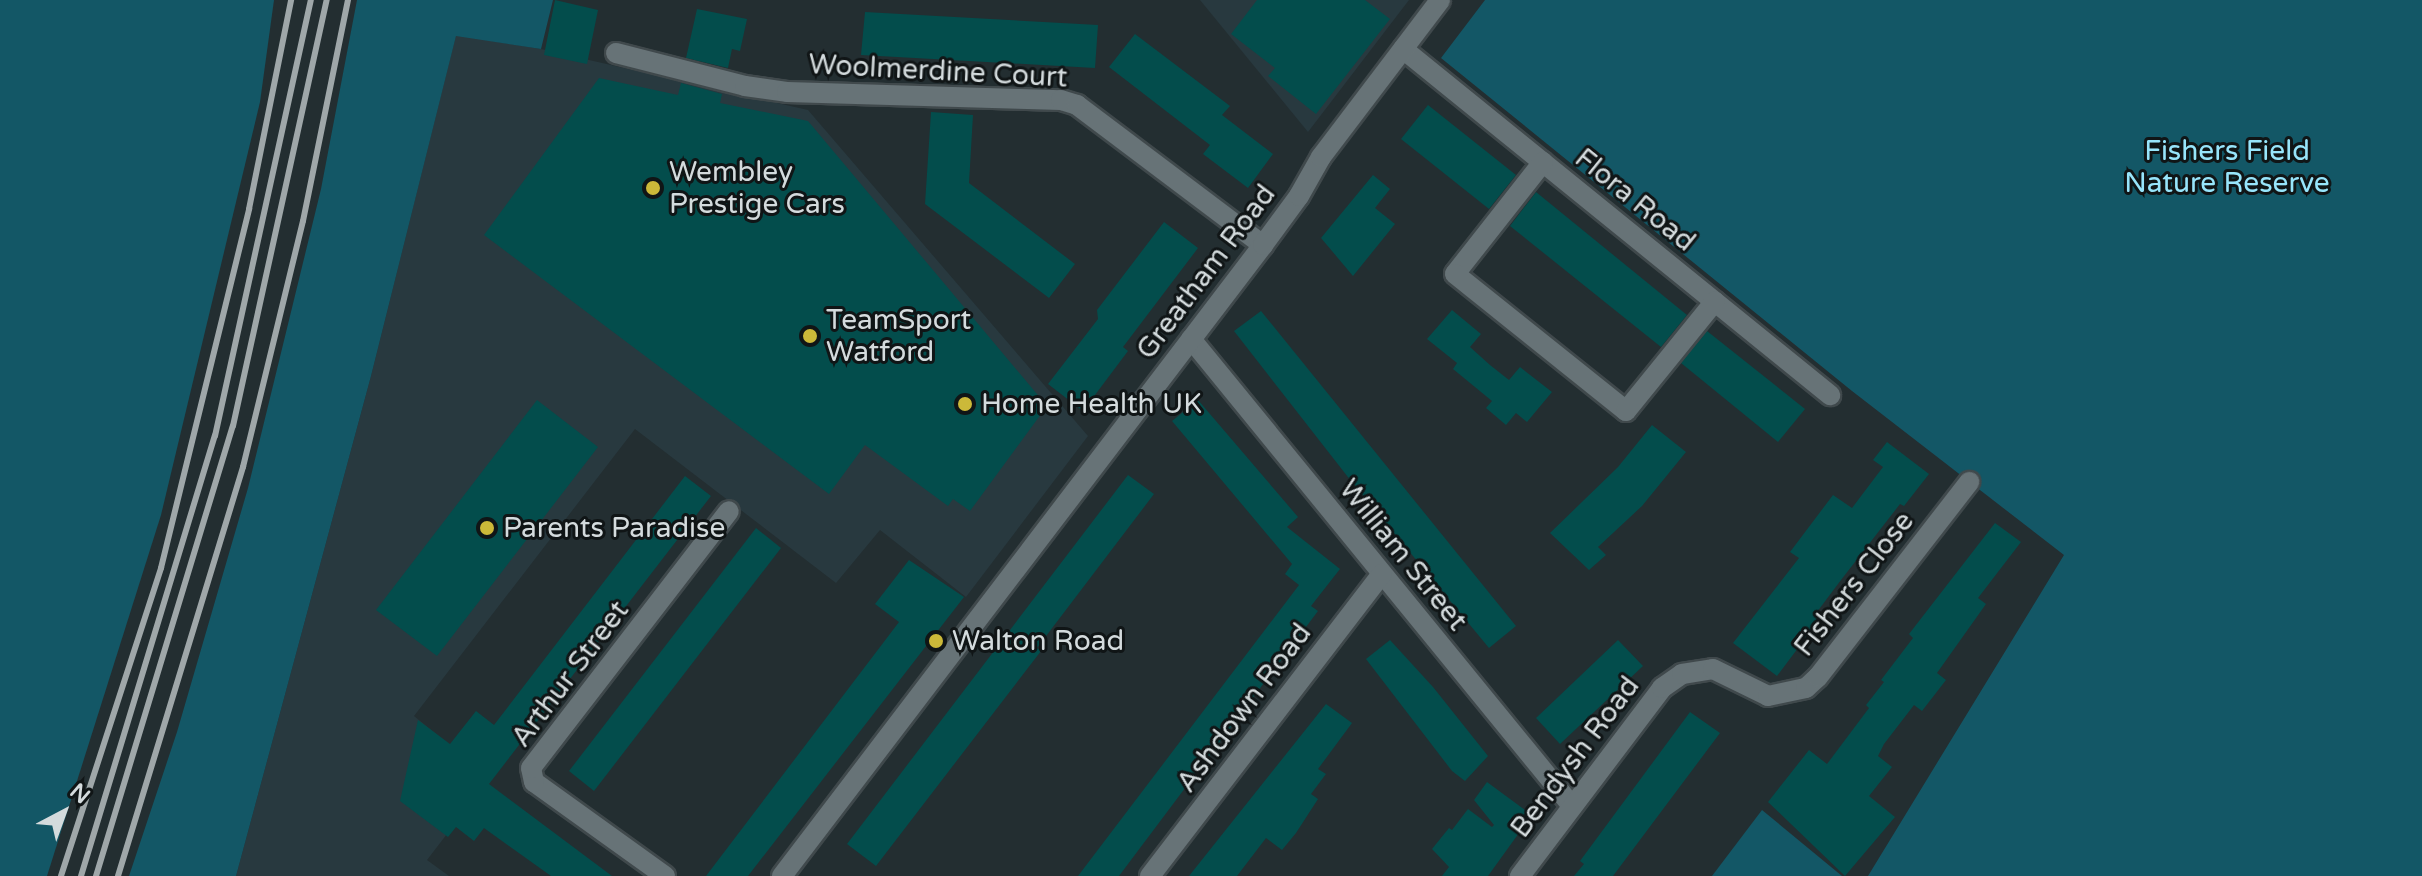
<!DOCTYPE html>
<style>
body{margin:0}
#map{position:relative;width:2422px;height:876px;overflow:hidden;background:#232e31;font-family:"Varela Round",sans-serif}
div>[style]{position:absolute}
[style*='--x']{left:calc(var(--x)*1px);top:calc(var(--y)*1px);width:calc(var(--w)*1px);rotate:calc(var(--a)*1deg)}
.built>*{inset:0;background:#28393f}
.green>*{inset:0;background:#135766}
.building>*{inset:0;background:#034d4c}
.roads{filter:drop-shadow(2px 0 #40494c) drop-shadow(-2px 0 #40494c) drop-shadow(0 2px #40494c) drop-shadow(0 -2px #40494c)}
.minor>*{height:20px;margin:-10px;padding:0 10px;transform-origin:10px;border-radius:10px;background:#677377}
.rail>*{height:6px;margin:-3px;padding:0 3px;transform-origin:3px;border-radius:3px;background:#9fa7a9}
.dots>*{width:22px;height:22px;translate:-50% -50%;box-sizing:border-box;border:4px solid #101516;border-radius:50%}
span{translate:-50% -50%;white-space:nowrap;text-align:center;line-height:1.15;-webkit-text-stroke:6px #101516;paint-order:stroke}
.street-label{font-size:28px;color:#d4dbdd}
.park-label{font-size:28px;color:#97e5fb}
.poi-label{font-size:28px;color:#d4dbdd}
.left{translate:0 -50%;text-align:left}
.north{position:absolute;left:24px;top:772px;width:80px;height:80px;-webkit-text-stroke:6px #101516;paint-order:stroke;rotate:41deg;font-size:22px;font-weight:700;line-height:32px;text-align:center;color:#d4dbdd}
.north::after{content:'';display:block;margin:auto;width:28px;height:36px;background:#d4dbdd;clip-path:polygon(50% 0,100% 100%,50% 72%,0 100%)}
</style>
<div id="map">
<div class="built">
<i style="clip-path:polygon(1200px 0,1409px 0,1308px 132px)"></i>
<i style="clip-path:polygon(456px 35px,541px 49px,808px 110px,1088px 436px,966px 597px,880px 530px,836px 583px,635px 429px,414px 716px,490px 778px,427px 860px,449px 876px,236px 876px,371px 376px)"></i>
</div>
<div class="green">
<i style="clip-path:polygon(0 0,274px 0,260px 102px,161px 515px,47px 876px,0 876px)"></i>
<i style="clip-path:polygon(357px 0,553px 0,541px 49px,456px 36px,371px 376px,236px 876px,129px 876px,177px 732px,248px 488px,321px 189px)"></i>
<i style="clip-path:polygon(1485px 0,2422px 0,2422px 876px,1868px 876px,2064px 555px,1852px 391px,1441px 58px)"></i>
<i style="clip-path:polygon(1762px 810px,1842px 876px,1712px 876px)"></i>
</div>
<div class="building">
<i style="clip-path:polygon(555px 0,598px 10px,587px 64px,544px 55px)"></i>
<i style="clip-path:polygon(1257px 0,1365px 0,1390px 19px,1316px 114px,1268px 76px,1275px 68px,1231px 34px)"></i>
<i style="clip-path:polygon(697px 9px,747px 19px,740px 51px,732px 49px,728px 68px,686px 58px)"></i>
<i style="clip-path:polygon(865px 12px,1098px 25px,1095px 68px,861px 55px)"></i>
<i style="clip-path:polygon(1135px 34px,1230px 106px,1222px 115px,1273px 154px,1248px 188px,1203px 154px,1210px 145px,1109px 67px)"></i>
<i style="clip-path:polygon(599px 78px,678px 95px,681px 83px,722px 94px,720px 103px,808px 121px,1047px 406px,970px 511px,953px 499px,948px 506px,865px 445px,829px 494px,484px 235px)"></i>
<i style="clip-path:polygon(1428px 105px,1516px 175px,1489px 209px,1401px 139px)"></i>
<i style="clip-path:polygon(931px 112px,973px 115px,969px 183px,1075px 264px,1049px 298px,925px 204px)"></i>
<i style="clip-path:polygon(1373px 175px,1390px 189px,1375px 208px,1395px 224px,1353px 276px,1321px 238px)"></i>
<i style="clip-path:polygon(1536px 192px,1687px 315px,1661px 347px,1510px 226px)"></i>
<i style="clip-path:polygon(1164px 222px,1198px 248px,1123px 347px,1128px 351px,1083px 411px,1048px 384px,1098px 319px,1097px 310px)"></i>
<i style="clip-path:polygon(1452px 310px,1481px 334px,1470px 347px,1490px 365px,1509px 380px,1520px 367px,1552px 392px,1527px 422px,1516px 413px,1506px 425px,1486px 408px,1492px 401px,1453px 369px,1457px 363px,1427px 339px)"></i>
<i style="clip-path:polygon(1261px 311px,1516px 626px,1489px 648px,1351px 481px,1234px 331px)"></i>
<i style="clip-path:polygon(1707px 331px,1805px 409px,1778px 442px,1681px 363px)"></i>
<i style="clip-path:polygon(537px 400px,598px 447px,437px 656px,376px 610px)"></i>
<i style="clip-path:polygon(1198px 400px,1298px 517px,1287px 527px,1340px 569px,1311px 606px,1318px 611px,1119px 876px,1078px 876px,1299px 585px,1285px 574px,1292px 564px,1172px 421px)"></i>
<i style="clip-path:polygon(1652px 425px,1686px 452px,1642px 506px,1598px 547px,1606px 555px,1589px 570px,1550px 533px,1618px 467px)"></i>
<i style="clip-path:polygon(1887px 442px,1929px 474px,1904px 506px,1900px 504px,1841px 580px,1814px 616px,1819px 620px,1777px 676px,1733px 643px,1799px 558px,1790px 552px,1833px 495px,1852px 508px,1883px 467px,1873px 460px)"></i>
<i style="clip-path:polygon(1128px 475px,1154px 494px,1037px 648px,1041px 651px,876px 866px,847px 844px)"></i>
<i style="clip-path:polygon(685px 476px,711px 496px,489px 784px,612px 876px,551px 876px,484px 828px,474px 841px,456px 827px,448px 837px,400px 801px,418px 720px,450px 744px,476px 711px,494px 725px)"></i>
<i style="clip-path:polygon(1995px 523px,2021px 542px,1978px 598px,1986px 604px,1937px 673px,1946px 680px,1922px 711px,1914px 705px,1884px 744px,1878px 756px,1892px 767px,1869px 796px,1895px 817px,1845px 876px,1768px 802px,1809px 750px,1827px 764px,1869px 708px,1866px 705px,1884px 682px,1881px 680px,1913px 638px,1909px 634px)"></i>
<i style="clip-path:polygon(756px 528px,781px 548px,594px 791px,569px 771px)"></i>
<i style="clip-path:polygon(909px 560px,964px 597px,748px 876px,706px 876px,899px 622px,875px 604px)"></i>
<i style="clip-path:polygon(1390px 640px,1433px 687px,1488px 756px,1465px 781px,1452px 771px,1366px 659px)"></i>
<i style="clip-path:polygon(1618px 640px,1643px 666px,1560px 744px,1536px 718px)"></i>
<i style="clip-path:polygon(1326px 704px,1352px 723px,1318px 769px,1326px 774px,1311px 794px,1318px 799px,1296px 833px,1282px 850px,1266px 838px,1237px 876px,1189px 876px)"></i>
<i style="clip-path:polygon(1690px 712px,1720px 733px,1613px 876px,1574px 876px,1584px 864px,1580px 861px)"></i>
<i style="clip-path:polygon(1487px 782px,1529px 813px,1521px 823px,1524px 826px,1488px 876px,1442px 876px,1449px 867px,1432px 849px,1449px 828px,1452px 830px,1468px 809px,1492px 827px,1494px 825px,1474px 800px)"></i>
</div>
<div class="roads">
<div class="minor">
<i style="--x:1403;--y:49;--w:550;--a:39.02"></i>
<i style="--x:616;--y:53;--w:133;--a:14.3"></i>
<i style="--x:745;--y:86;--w:42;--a:8.1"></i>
<i style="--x:787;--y:92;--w:274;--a:1.7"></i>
<i style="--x:1061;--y:100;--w:17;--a:17"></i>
<i style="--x:1077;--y:105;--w:233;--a:37"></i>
<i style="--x:1543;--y:162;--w:142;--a:128.2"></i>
<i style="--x:1455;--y:274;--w:219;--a:38.7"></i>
<i style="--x:1626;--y:411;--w:141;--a:-51"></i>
<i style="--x:1191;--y:339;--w:603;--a:50.79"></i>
<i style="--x:665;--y:876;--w:161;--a:-144.3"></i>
<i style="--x:534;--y:782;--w:14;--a:-102"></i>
<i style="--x:531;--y:768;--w:324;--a:-52.4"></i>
<i style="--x:782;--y:876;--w:793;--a:-52.68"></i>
<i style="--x:1263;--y:245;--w:61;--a:-53.7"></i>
<i style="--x:1299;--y:196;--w:45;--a:-60.6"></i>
<i style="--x:1321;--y:157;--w:197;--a:-52.8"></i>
<i style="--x:1150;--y:876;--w:381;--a:-52.5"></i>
<i style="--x:1520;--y:876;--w:236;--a:-52.9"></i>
<i style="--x:1662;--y:688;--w:24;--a:-35"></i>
<i style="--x:1682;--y:674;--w:31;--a:-9"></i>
<i style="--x:1713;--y:669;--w:61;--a:26.1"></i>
<i style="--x:1768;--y:696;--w:39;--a:-12"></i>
<i style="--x:1806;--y:688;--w:16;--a:-43"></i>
<i style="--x:1818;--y:677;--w:247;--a:-52.2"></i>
</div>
</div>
<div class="rail">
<i style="--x:61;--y:876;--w:324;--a:-72"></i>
<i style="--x:161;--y:568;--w:370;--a:-76.2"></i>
<i style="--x:249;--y:209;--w:213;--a:-78.6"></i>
<i style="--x:81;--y:876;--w:460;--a:-73.1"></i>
<i style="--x:215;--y:436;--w:446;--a:-77.6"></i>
<i style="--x:96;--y:876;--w:470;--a:-73.1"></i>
<i style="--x:233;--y:426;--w:436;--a:-77.6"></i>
<i style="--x:118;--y:876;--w:428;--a:-73"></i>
<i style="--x:243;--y:467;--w:253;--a:-76.3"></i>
<i style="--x:303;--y:221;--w:226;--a:-78.5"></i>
</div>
<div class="dots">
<i style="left:653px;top:188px;background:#ccb939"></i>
<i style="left:810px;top:336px;background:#ccb939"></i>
<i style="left:965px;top:404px;background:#ccb939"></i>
<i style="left:487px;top:528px;background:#ccb939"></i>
<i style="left:936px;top:641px;background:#ccb939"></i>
</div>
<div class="street-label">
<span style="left:938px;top:71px;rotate:3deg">Woolmerdine Court</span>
<span style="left:1635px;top:200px;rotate:39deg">Flora Road</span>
<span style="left:1206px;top:272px;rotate:-53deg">Greatham Road</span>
<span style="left:1403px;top:555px;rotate:51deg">William Street</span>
<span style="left:1854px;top:584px;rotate:-52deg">Fishers Close</span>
<span style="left:570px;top:674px;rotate:-53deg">Arthur Street</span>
<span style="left:1244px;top:708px;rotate:-53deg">Ashdown Road</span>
<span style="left:1575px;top:757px;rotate:-53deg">Bendysh Road</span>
</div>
<div class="park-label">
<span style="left:2227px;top:167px">Fishers Field<br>Nature Reserve</span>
</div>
<div class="poi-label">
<span class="left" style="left:669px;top:188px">Wembley<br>Prestige Cars</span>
<span class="left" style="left:826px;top:336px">TeamSport<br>Watford</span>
<span class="left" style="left:981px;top:404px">Home Health UK</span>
<span class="left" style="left:503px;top:528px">Parents Paradise</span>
<span class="left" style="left:952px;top:641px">Walton Road</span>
</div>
<div class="north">N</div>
</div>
